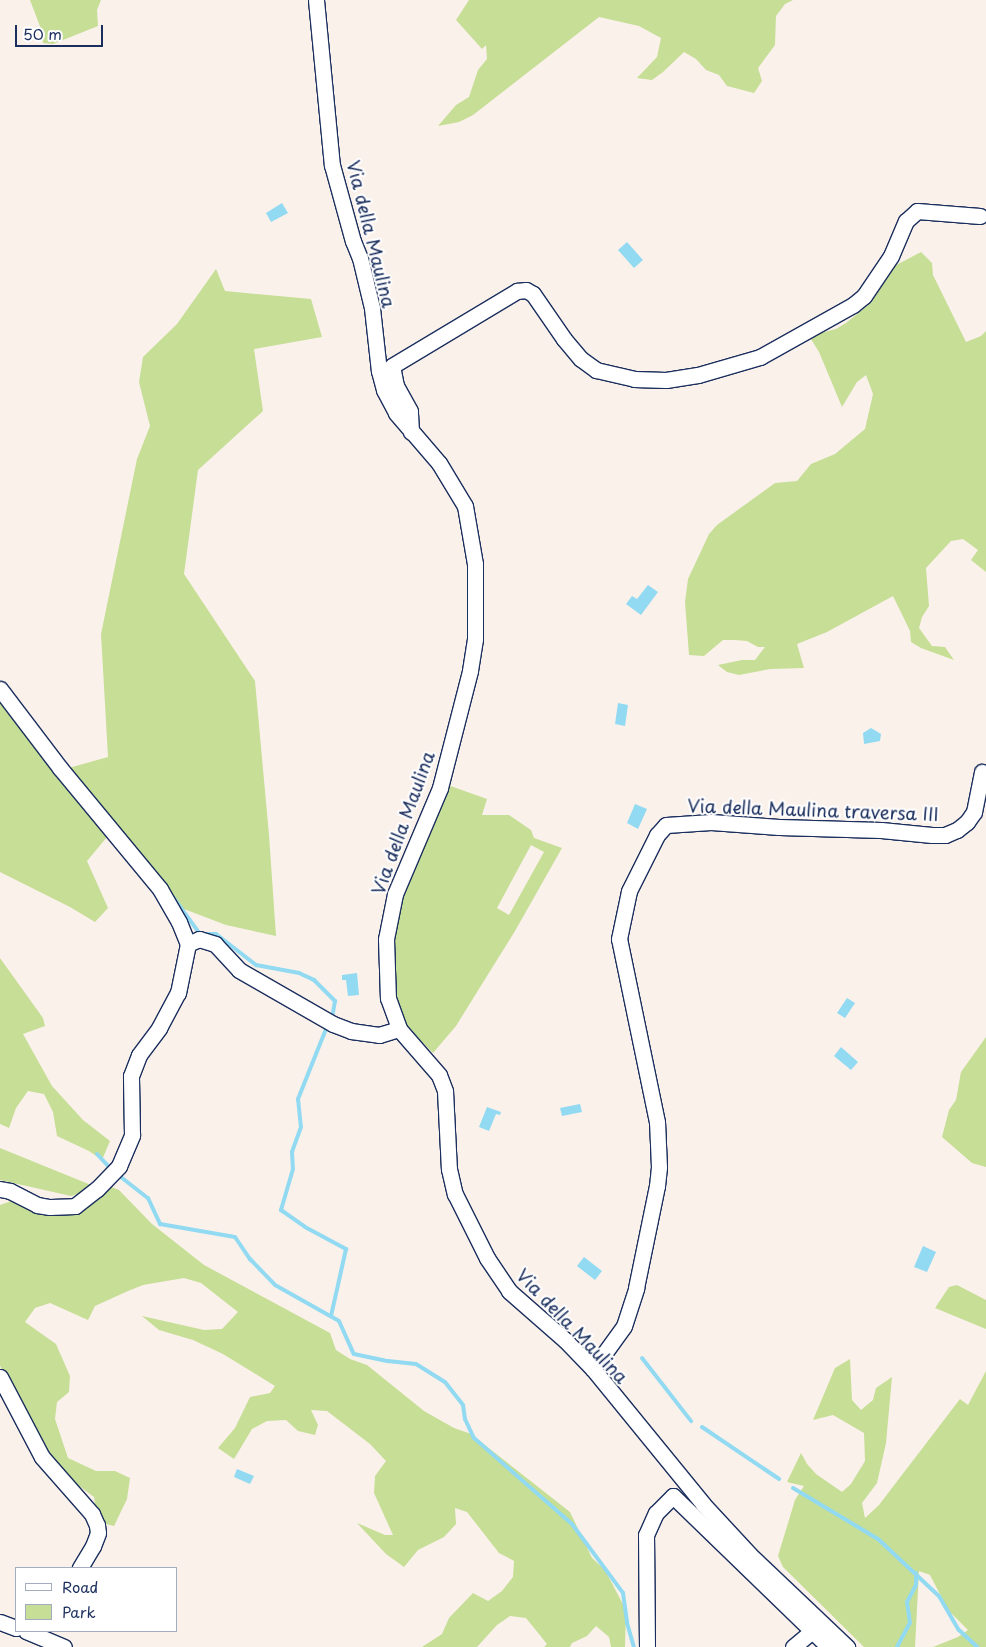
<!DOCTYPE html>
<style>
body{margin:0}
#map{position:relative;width:986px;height:1647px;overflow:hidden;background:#fbf1eb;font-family:"Playpen Sans",sans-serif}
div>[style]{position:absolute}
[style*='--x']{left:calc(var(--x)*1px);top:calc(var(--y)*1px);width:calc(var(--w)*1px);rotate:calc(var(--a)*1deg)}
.green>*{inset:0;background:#c6de95}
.water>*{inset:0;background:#91daf2}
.stream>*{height:4px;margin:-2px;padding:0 2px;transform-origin:2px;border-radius:2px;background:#91daf2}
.roads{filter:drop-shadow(1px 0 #1b2f5e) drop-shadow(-1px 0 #1b2f5e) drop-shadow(0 1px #1b2f5e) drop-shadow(0 -1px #1b2f5e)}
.minor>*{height:15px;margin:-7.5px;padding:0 7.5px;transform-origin:7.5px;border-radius:7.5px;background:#fff}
span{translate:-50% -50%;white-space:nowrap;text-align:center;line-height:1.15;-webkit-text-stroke:4px #fff;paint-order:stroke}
.street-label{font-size:18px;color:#1b2f5e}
.legend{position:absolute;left:15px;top:1567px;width:162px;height:65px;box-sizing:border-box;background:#fff;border:1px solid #a4acbf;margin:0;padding:6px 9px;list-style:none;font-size:15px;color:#1b2f5e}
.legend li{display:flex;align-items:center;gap:10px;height:25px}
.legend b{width:25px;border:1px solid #a4acbf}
.scale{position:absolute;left:15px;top:25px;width:88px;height:22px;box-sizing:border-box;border:2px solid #1b2f5e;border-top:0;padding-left:6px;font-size:15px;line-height:18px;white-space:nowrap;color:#1b2f5e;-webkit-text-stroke:4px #fff;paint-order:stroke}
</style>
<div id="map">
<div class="green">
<i style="clip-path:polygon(30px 0,101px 0,97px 10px,98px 26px,53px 44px,43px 43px,41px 29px)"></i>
<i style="clip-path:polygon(469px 0,793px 0,785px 4px,776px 16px,775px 45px,758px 68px,762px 81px,754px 93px,727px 86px,719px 75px,706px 70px,696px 59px,684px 52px,663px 72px,652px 80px,637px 78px,657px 57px,661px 38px,639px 26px,599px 17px,473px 115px,459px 122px,438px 126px,456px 105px,469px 97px,478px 70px,487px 59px,486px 45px,482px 49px,456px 20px)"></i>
<i style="clip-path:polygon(921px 252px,932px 263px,933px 275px,966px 342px,981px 336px,986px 331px,986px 572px,971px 560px,978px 550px,963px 539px,951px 541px,926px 568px,929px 606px,922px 617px,919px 628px,932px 646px,945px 647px,954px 660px,921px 648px,911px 642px,910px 631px,893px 596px,827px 632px,797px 644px,804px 668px,770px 669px,739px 675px,727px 672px,718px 665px,742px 660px,755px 660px,765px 647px,758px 647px,747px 641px,735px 640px,723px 640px,704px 656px,689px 655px,685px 602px,688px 579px,709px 534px,717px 525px,775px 483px,797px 481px,811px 464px,835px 454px,865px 429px,873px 394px,866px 375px,857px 382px,842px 407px,819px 352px,809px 336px,836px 329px,846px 323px,872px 302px,885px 271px)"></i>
<i style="clip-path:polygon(216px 269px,225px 291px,311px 299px,322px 337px,254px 349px,263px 411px,198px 470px,184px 574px,255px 681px,269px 835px,276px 936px,226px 925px,184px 909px,112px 831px,87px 861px,108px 908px,95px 922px,70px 907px,0 872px,0 691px,65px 769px,108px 757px,101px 634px,137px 459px,150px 426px,139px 382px,143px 357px,177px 324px)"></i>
<i style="clip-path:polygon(evenodd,445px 784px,487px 799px,482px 815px,509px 815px,531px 830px,534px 838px,562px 848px,515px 931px,456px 1026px,433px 1053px,406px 1026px,393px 1001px,392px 967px,395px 914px,403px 886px,445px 784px,531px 845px,544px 852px,509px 915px,497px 908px,531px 845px)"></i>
<i style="clip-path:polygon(0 958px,43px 1018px,45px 1026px,23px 1034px,52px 1086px,83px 1120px,110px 1141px,102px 1160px,89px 1151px,57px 1136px,53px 1112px,44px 1094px,28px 1091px,16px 1108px,9px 1128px,0 1124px)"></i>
<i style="clip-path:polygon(986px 1037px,986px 1167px,972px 1163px,942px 1137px,949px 1110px,956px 1100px,961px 1072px)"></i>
<i style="clip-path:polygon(0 1148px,91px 1185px,87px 1191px,71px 1196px,0 1180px)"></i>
<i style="clip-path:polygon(104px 1184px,119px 1190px,152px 1224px,204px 1265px,330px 1333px,336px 1350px,350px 1359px,367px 1365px,424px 1411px,454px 1428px,471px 1434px,570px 1512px,592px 1558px,605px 1570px,626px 1610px,625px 1647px,611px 1647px,609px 1637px,596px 1626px,587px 1636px,572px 1643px,570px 1647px,544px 1647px,547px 1644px,526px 1618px,510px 1616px,497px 1625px,477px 1647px,422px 1647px,442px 1634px,449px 1618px,473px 1593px,488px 1601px,502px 1591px,513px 1577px,514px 1561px,499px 1553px,467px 1512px,455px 1508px,456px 1524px,444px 1537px,418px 1550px,404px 1567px,386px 1554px,357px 1523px,385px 1535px,393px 1535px,374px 1493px,375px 1476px,386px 1461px,370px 1444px,327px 1411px,311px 1410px,318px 1425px,315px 1435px,298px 1431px,286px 1420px,267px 1421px,252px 1429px,234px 1459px,218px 1448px,235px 1428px,250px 1397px,270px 1393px,275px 1386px,223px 1354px,193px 1340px,159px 1330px,142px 1316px,204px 1330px,222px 1329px,238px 1312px,201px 1283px,184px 1278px,143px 1285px,128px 1291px,95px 1306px,88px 1320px,50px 1303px,35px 1308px,25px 1322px,56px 1344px,70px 1376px,69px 1392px,57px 1402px,55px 1419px,68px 1458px,96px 1471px,115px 1471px,130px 1478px,127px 1499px,114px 1526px,98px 1522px,94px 1497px,55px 1468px,7px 1385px,0 1365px,0 1205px,17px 1199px,77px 1209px,93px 1204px)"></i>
<i style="clip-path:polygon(957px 1285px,986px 1300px,986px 1329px,935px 1308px,949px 1287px)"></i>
<i style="clip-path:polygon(850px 1359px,852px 1400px,861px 1410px,873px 1400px,876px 1388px,892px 1377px,886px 1443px,877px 1483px,862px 1503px,865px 1518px,879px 1505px,960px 1399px,968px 1405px,986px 1371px,986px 1647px,933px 1647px,958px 1637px,968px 1630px,948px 1610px,930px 1575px,919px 1571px,915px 1647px,864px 1647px,783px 1567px,778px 1556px,795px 1500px,804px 1486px,787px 1482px,801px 1453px,807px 1464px,816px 1474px,842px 1492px,851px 1484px,865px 1461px,864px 1433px,833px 1415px,813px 1420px,835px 1368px)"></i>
</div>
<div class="water">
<i style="clip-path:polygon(282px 203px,288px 213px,271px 222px,266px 213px)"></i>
<i style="clip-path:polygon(627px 242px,643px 260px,634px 268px,618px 250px)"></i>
<i style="clip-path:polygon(648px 585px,658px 592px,641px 615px,626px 604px,632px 596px,637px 599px)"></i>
<i style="clip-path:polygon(618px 703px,628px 705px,625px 726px,615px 724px)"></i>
<i style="clip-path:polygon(871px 728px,881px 734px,880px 741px,864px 744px,863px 733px)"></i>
<i style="clip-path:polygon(635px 804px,647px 809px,638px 829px,627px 823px)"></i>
<i style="clip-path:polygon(357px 973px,359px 995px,348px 996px,346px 980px,342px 980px,342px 975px)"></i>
<i style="clip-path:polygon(847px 998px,855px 1003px,845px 1018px,837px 1013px)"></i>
<i style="clip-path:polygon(841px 1047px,858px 1062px,851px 1070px,834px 1056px)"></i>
<i style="clip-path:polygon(580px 1104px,582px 1112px,562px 1116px,560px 1108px)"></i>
<i style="clip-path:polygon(487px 1107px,501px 1112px,500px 1115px,496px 1114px,489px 1131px,479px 1127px)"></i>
<i style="clip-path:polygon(923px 1246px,936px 1252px,927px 1272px,914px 1267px)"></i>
<i style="clip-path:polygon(584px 1257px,602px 1271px,595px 1280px,577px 1266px)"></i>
<i style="clip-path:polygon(237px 1469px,254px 1476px,250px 1484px,234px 1477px)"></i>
</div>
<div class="stream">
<i style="--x:173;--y:897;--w:46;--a:53.9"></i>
<i style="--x:200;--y:934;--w:16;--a:0"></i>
<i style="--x:216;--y:934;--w:51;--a:37.8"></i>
<i style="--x:256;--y:965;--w:44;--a:10.5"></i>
<i style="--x:299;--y:973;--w:17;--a:25"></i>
<i style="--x:314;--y:980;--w:30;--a:45"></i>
<i style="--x:335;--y:1001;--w:17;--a:100"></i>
<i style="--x:328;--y:1024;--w:81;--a:111.8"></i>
<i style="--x:298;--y:1099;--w:28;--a:84"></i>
<i style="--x:301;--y:1127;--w:27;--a:110"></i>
<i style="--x:292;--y:1152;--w:17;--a:87"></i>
<i style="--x:293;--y:1169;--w:43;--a:106.3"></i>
<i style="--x:281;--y:1210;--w:29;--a:35"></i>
<i style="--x:305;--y:1227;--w:47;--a:28.2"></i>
<i style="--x:346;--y:1249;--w:69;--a:102.6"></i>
<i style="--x:97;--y:1154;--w:22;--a:47"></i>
<i style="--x:117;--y:1174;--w:39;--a:38"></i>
<i style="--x:148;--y:1198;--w:29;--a:65"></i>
<i style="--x:160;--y:1224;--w:76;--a:9.8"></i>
<i style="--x:235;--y:1237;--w:27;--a:56"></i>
<i style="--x:250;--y:1259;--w:36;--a:46"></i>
<i style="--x:275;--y:1285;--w:73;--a:29.4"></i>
<i style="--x:339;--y:1321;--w:36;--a:66"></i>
<i style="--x:354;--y:1354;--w:35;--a:12"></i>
<i style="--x:388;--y:1361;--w:28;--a:6"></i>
<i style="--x:416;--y:1364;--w:34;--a:32"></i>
<i style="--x:445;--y:1382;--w:29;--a:52"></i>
<i style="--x:463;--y:1405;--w:14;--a:82"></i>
<i style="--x:465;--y:1419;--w:21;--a:65"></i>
<i style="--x:474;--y:1438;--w:130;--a:41.3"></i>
<i style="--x:572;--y:1524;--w:86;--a:53.5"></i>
<i style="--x:623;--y:1593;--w:30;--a:82"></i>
<i style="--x:627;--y:1623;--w:25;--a:74"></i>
<i style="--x:642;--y:1358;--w:80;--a:52.1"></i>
<i style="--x:702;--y:1427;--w:93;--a:34"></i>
<i style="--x:793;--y:1488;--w:99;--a:31"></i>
<i style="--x:878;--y:1539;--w:83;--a:43.1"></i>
<i style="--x:939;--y:1596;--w:39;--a:60"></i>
<i style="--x:959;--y:1630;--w:25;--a:43"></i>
<i style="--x:897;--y:1647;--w:27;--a:-62"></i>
<i style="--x:910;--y:1623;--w:21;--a:-98"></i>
<i style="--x:907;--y:1602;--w:19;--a:-62"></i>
<i style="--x:916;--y:1585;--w:12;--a:-90"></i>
</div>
<div class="roads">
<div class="minor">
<i style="--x:316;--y:0;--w:166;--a:84.5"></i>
<i style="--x:332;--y:165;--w:79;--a:74.6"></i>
<i style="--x:353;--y:241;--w:18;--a:68"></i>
<i style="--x:360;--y:258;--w:51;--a:76.5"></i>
<i style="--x:372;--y:308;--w:63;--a:83.7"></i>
<i style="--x:379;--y:371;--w:20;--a:75"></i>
<i style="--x:384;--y:390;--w:26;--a:62"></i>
<i style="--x:396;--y:413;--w:66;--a:49.3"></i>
<i style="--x:439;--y:463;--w:50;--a:58.8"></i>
<i style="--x:465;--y:506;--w:59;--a:80.2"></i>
<i style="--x:475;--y:564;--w:75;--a:90"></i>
<i style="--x:475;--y:639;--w:32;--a:99"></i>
<i style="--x:470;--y:671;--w:121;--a:104.4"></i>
<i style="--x:440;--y:788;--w:115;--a:113"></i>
<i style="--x:395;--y:894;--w:46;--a:101.3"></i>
<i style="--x:386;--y:939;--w:59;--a:88.1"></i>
<i style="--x:388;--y:998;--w:33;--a:70"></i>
<i style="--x:399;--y:1029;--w:61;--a:49"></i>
<i style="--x:439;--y:1075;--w:17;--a:69"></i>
<i style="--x:445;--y:1091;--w:78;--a:87.1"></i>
<i style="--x:449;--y:1169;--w:26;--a:77"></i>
<i style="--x:455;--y:1194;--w:72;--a:63.4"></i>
<i style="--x:487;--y:1258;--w:40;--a:56"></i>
<i style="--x:509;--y:1291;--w:74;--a:41.2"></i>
<i style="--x:565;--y:1340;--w:40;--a:46"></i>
<i style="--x:593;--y:1369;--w:174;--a:50.8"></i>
<i style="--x:703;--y:1504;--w:69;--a:47.3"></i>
<i style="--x:750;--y:1555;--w:134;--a:43.5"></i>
<i style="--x:411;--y:432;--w:21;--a:-93"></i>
<i style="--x:410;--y:411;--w:29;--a:-119"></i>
<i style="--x:396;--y:386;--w:20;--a:-101"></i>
<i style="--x:392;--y:366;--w:146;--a:-31"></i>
<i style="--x:517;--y:291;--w:9;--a:-6"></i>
<i style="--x:526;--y:290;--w:8;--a:30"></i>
<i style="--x:533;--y:294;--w:55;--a:55.4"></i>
<i style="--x:564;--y:339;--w:26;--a:50"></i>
<i style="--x:581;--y:359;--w:19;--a:36"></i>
<i style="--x:596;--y:370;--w:39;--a:13"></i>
<i style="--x:634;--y:379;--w:32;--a:2"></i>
<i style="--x:666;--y:380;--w:32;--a:-9"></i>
<i style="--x:698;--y:375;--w:65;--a:-16.2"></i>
<i style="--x:760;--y:357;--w:107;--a:-29.2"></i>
<i style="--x:853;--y:305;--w:14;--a:-39"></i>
<i style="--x:864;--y:296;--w:48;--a:-56"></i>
<i style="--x:891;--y:256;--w:38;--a:-67"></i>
<i style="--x:906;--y:221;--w:15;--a:-42"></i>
<i style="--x:917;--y:211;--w:63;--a:4.5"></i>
<i style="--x:0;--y:689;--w:99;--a:52.8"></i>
<i style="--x:60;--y:768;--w:157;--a:50.4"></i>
<i style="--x:160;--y:889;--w:38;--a:60"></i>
<i style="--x:179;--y:922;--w:24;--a:68"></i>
<i style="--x:0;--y:1189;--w:10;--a:11"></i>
<i style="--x:10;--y:1191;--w:30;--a:27"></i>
<i style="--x:37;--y:1205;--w:13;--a:9"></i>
<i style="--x:50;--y:1207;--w:25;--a:-2"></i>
<i style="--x:75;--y:1206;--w:28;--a:-38"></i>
<i style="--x:97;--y:1189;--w:32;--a:-46"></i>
<i style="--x:119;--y:1166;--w:34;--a:-67"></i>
<i style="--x:132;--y:1135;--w:59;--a:-91"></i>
<i style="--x:131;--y:1076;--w:22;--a:-69"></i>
<i style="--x:139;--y:1055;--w:34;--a:-53"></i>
<i style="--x:159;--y:1028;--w:40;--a:-62"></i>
<i style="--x:178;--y:993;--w:50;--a:-78.5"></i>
<i style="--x:188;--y:944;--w:12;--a:-24"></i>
<i style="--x:199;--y:939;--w:17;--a:17"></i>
<i style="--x:215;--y:944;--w:35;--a:47"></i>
<i style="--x:239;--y:970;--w:108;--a:29.9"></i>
<i style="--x:333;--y:1024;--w:19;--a:21"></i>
<i style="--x:351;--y:1031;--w:28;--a:8"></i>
<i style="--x:379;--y:1035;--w:21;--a:-17"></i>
<i style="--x:593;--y:1369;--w:53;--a:-54.2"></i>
<i style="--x:624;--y:1326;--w:40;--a:-72"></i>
<i style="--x:636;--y:1288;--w:104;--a:-78.4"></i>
<i style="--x:657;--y:1186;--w:19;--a:-84"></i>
<i style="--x:659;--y:1167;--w:45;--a:-92.5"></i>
<i style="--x:657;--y:1122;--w:187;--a:-101.7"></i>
<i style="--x:619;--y:939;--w:49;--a:-78.2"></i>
<i style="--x:629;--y:891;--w:63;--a:-63.4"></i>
<i style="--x:657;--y:835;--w:13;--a:-48"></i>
<i style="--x:666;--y:825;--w:45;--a:-3.8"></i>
<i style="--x:711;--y:822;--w:68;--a:4.2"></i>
<i style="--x:779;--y:827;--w:102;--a:1.7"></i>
<i style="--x:881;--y:830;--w:51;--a:5.6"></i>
<i style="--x:932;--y:835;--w:13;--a:0"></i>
<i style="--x:945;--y:835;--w:13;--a:-23"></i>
<i style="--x:957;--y:830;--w:13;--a:-39"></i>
<i style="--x:967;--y:822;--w:12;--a:-55"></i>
<i style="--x:974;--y:812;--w:41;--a:-78.7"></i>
<i style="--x:0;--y:1377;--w:90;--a:62.3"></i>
<i style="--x:42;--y:1457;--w:76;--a:48.7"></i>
<i style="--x:92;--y:1514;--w:12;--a:66"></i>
<i style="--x:97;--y:1525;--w:8;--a:83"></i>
<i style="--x:98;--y:1533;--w:14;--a:111"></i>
<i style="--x:93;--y:1546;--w:26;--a:121"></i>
<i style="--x:0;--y:1622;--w:17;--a:21"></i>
<i style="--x:26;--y:1631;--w:41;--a:22.8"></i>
<i style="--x:647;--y:1647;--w:112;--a:-90.5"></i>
<i style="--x:646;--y:1535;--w:24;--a:-66"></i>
<i style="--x:656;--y:1513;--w:24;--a:-45"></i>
<i style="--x:673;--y:1496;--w:217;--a:44.1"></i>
<i style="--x:793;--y:1647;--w:34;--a:-40"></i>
</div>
</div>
<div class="street-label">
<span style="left:371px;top:234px;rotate:76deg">Via della Maulina</span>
<span style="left:813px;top:810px;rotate:2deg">Via della Maulina traversa III</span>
<span style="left:403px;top:823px;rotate:-70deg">Via della Maulina</span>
<span style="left:572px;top:1326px;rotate:46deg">Via della Maulina</span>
</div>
<ul class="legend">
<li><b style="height:6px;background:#fff"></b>Road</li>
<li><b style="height:14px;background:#c6de95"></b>Park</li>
</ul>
<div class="scale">50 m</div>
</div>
